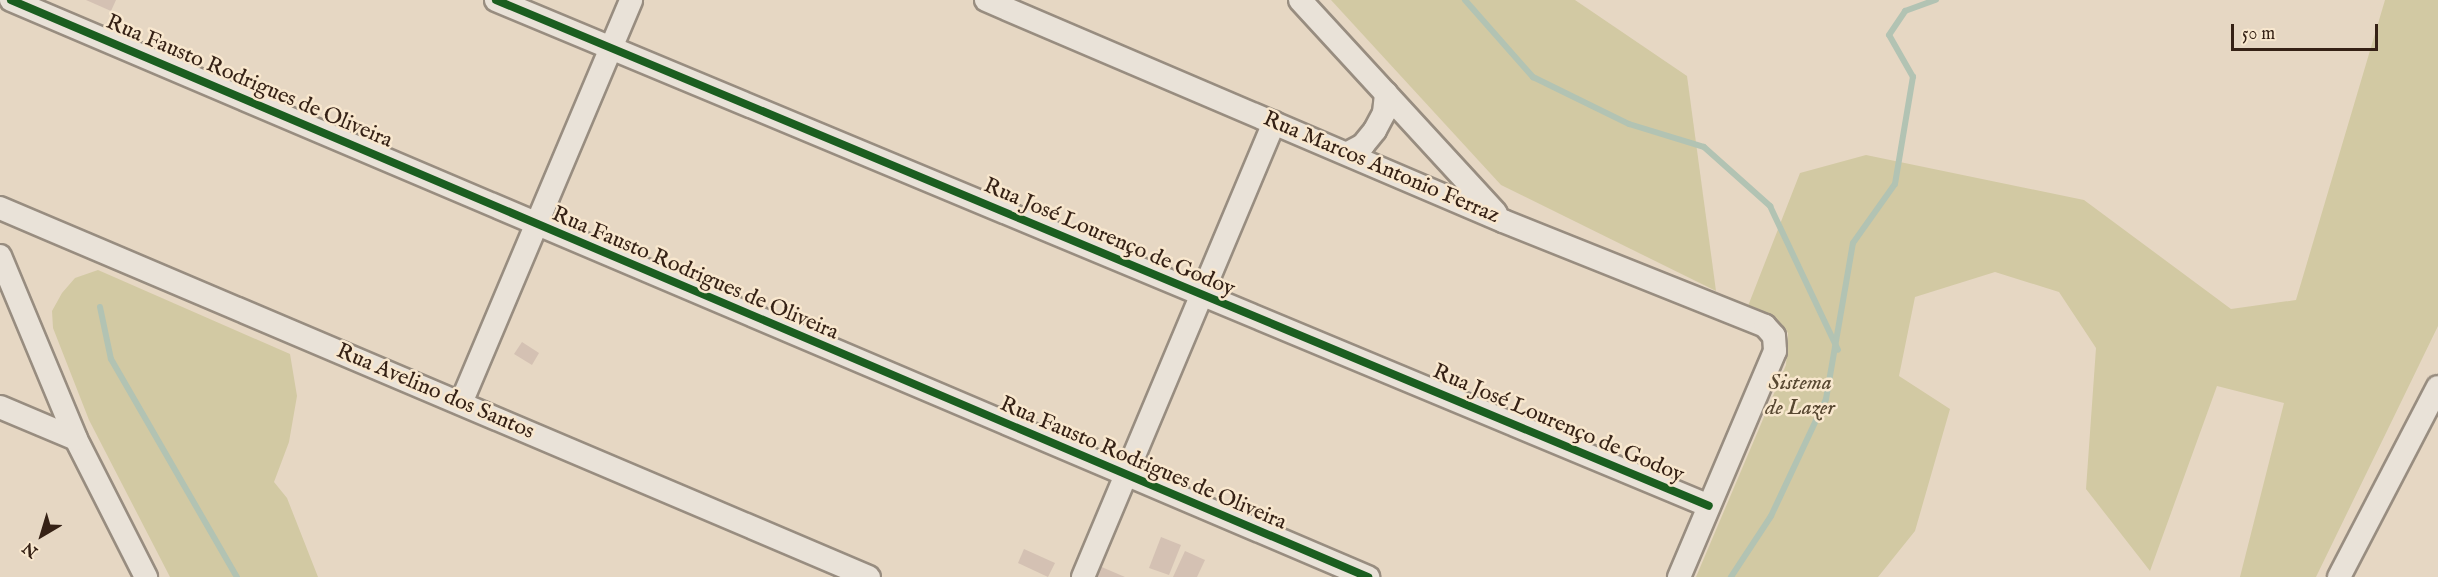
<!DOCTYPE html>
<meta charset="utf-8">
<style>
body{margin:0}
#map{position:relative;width:2438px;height:577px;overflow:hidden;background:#e6d7c3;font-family:"IM FELL English",serif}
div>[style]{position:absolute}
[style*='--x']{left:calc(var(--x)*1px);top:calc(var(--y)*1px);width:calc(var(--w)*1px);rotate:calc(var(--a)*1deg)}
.green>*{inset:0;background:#d2c9a3}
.stream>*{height:6px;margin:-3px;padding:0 3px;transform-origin:3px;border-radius:3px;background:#b2c3b3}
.building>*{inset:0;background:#d4c1b3}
.roads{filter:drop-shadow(2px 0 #988d80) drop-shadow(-2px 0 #988d80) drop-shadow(0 2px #988d80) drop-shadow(0 -2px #988d80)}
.minor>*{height:22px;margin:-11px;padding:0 11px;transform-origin:11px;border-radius:11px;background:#e9e2d8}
.cycleway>*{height:8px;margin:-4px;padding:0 4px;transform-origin:4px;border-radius:4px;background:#1b5e20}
span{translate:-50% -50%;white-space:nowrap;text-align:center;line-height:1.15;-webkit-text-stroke:5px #f8e7ce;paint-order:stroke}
.street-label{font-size:22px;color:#352115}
.park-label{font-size:22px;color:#584832;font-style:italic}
.north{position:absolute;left:12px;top:505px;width:60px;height:60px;-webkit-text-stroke:4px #f8e7ce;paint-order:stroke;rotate:218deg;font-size:16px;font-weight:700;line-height:24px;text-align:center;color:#352115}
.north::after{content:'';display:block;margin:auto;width:21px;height:27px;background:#352115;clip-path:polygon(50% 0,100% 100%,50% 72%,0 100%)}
.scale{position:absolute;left:2231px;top:24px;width:147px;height:27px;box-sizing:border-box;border:3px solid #352115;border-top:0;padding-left:8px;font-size:18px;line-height:21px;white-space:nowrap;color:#352115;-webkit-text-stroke:4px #f8e7ce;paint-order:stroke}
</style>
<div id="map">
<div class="green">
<i style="clip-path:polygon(1331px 0,1575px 0,1687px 76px,1716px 291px,1501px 185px)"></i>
<i style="clip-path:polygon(2385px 0,2438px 0,2438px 326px,2316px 577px,2240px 577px,2284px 403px,2217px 386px,2150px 571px,2086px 489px,2096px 348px,2059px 292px,1995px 272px,1915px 297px,1899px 376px,1950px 409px,1915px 531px,1878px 577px,1696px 577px,1786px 365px,1788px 333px,1779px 322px,1748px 306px,1800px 173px,1866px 155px,2084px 200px,2231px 309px,2296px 300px)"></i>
<i style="clip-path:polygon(98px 270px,290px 354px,297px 396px,289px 442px,274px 482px,287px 498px,318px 577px,170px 577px,89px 420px,53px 328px,52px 311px,62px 293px,75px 278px)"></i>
</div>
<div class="stream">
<i style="--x:1465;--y:0;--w:103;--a:48.6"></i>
<i style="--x:1533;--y:77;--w:107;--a:26.1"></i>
<i style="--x:1629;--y:124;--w:78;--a:17"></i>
<i style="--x:1704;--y:147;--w:89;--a:41.8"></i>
<i style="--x:1770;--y:206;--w:159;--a:64.7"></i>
<i style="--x:100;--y:307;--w:53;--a:78.1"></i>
<i style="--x:111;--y:359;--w:252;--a:60"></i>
<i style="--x:1731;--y:577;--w:73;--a:-56.7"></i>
<i style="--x:1771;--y:516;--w:129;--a:-64.8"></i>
<i style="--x:1826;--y:399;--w:158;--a:-80.2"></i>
<i style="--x:1853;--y:243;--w:72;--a:-54.6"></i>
<i style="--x:1895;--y:184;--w:109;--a:-80.5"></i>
<i style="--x:1913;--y:77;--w:48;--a:-119.7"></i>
<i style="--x:1889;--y:35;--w:29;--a:-56"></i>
<i style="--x:1905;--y:11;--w:33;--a:-20"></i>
</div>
<div class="building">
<i style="clip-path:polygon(86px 0,116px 0,111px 11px)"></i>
<i style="clip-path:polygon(522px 342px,539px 353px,532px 365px,514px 354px)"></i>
<i style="clip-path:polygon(1161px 537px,1181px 545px,1169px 575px,1149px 568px)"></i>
<i style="clip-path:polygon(1024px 549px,1055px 563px,1048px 577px,1018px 563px)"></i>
<i style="clip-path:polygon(1185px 551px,1205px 560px,1197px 577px,1173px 577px)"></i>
<i style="clip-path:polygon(1097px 565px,1125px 577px,1092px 577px)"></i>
</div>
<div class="roads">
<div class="minor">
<i style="--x:11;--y:0;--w:1475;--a:23.04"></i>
<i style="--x:496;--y:0;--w:1314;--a:22.64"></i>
<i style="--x:986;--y:0;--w:562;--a:23.15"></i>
<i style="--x:1503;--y:221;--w:282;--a:21.8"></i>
<i style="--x:1765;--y:326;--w:13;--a:48"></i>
<i style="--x:1774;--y:336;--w:15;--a:86"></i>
<i style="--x:1775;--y:351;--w:246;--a:113"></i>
<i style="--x:1300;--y:0;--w:289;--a:47.4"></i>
<i style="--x:1350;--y:152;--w:15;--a:-28"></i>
<i style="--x:1363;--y:145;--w:19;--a:-51"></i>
<i style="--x:1375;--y:130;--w:19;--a:-62"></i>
<i style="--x:1384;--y:113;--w:20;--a:-84"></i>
<i style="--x:0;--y:208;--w:944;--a:23.01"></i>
<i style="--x:0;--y:256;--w:198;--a:67.4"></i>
<i style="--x:76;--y:439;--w:155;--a:63.1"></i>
<i style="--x:461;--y:403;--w:437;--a:-67.1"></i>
<i style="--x:0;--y:407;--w:82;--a:22.8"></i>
<i style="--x:1083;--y:577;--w:493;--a:-67.2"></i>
<i style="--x:2339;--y:577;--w:214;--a:-62.5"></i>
</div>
</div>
<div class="cycleway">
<i style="--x:11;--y:0;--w:1475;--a:23.04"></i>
<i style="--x:496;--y:0;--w:1314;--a:22.64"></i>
</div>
<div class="street-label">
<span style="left:249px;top:82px;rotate:23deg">Rua Fausto Rodrigues de Oliveira</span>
<span style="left:1381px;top:168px;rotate:23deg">Rua Marcos Antonio Ferraz</span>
<span style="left:1109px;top:238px;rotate:23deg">Rua José Lourenço de Godoy</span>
<span style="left:695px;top:274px;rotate:23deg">Rua Fausto Rodrigues de Oliveira</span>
<span style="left:435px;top:392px;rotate:23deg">Rua Avelino dos Santos</span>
<span style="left:1558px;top:424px;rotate:23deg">Rua José Lourenço de Godoy</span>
<span style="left:1143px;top:464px;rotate:23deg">Rua Fausto Rodrigues de Oliveira</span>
</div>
<div class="park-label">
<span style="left:1800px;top:396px">Sistema<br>de Lazer</span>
</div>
<div class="north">N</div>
<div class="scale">50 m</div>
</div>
